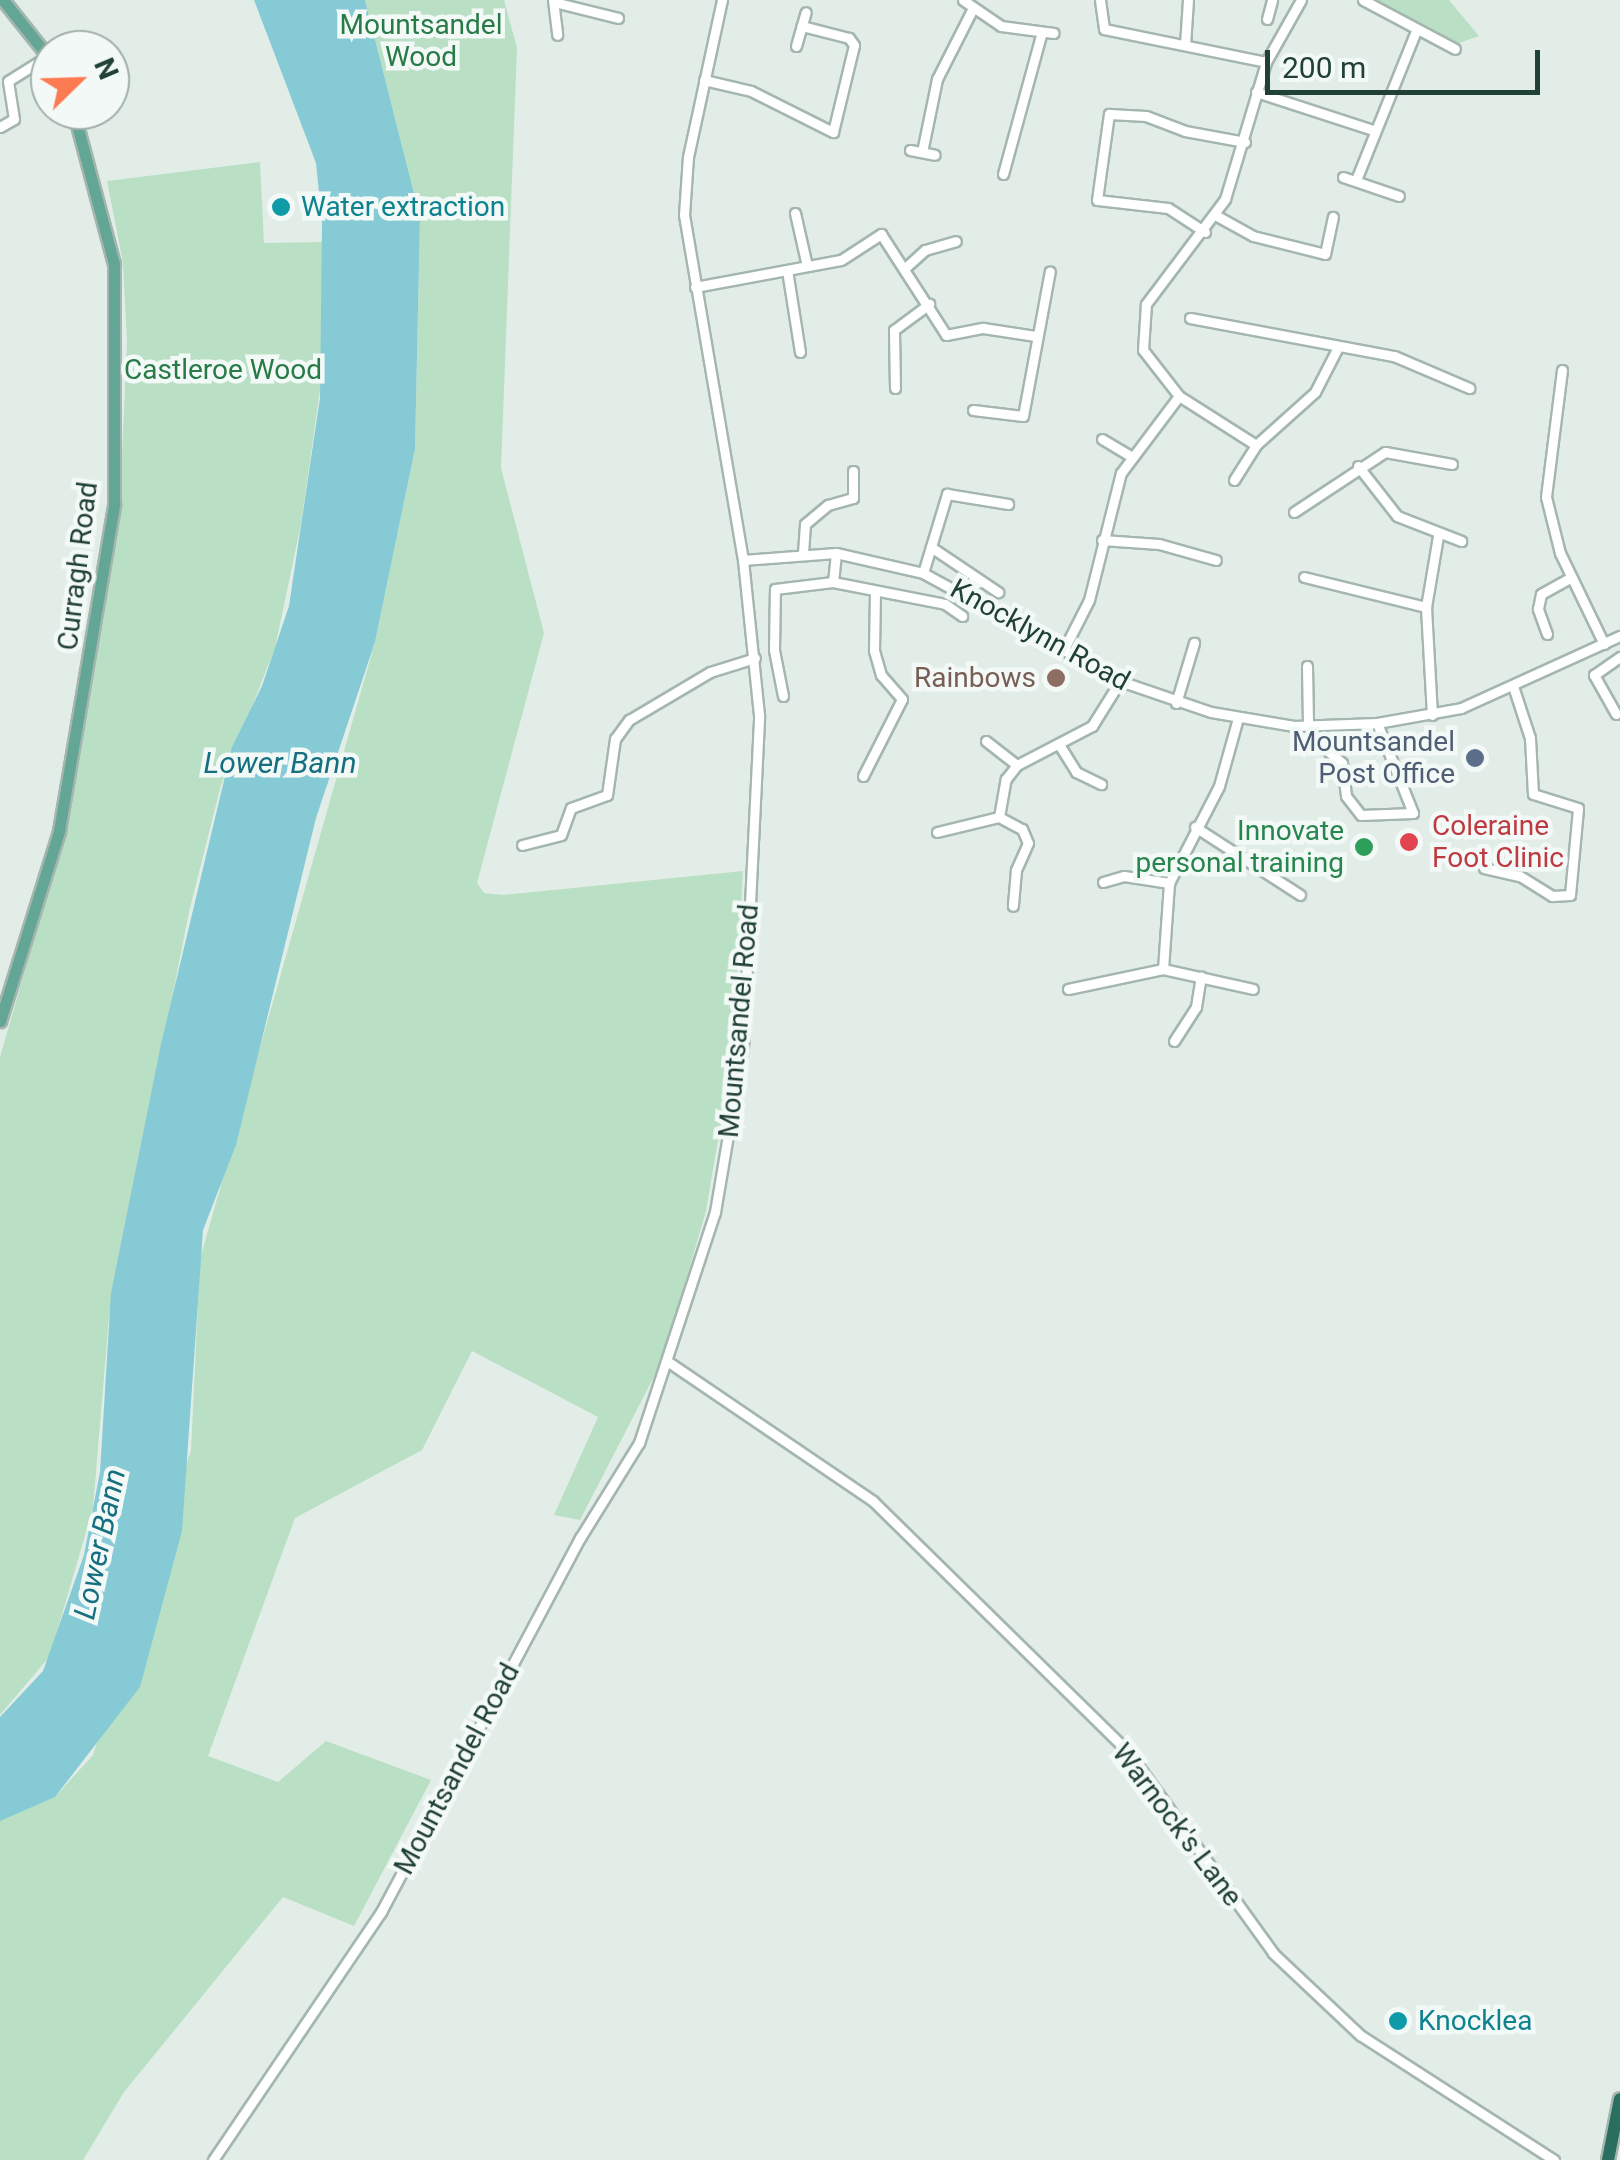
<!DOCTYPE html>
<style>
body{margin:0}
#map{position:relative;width:1620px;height:2160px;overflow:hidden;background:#e2ede8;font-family:Roboto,sans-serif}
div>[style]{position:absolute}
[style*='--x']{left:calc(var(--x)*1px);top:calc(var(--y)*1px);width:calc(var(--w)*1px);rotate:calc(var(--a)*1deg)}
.green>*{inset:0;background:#b9e0c4}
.water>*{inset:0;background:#86cad6}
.roads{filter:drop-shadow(2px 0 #a4b6af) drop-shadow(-2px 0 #a4b6af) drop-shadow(0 2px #a4b6af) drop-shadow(0 -2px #a4b6af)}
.minor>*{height:9px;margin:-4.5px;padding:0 4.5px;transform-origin:4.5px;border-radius:4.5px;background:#fff}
.major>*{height:11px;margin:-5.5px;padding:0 5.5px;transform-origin:5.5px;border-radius:5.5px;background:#63a695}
.highway>*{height:12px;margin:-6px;padding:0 6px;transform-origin:6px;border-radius:6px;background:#2a6e60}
.dots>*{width:28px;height:28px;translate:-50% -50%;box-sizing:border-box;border:5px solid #f3f9f6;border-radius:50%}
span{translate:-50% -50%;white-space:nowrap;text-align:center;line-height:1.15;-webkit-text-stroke:9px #f3f9f6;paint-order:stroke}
.park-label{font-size:28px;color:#287a47}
.culture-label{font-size:28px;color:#0d838f}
.left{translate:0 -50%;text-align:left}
.street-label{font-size:28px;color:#214037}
.education-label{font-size:28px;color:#785e54}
.right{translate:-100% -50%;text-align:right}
.service-label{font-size:28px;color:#4e5e75}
.health-label{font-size:28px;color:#be3a42}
.leisure-label{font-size:28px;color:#27864d}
.water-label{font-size:30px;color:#166f80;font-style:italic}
.north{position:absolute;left:30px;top:30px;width:100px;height:100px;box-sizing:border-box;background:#f3f9f6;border:2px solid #9fafaa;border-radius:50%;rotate:67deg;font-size:28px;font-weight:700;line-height:40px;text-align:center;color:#214037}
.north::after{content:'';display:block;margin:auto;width:35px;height:45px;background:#fc7b52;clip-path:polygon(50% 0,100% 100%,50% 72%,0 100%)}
.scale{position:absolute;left:1265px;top:50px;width:275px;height:45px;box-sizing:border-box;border:5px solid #214037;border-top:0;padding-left:12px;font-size:30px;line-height:35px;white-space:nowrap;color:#214037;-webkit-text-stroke:8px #f3f9f6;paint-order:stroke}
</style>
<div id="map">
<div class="green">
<i style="clip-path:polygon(365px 0,504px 0,517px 48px,501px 468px,544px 633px,477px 883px,484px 893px,503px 895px,743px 871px,733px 1051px,706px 1211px,663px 1359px,580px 1520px,554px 1515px,598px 1417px,472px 1351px,422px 1450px,295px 1518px,208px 1756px,278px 1782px,326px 1741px,431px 1780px,354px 1926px,283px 1897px,124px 2092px,83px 2160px,0 2160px,0 1819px,55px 1797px,93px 1755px,191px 1450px,200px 1259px,375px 642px,415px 449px,420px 217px)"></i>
<i style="clip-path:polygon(1372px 0,1449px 0,1479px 36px,1459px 43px)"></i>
<i style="clip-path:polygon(260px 162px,264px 243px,323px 242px,321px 383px,301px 524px,275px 648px,221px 785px,189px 912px,109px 1317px,93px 1508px,50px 1656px,0 1715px,0 1057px,69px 817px,119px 523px,127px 342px,123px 263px,107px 181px)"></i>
</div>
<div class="water">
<i style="clip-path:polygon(254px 0,365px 0,420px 217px,415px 449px,375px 642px,316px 818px,236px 1145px,203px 1230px,182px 1531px,140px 1687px,55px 1797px,0 1821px,0 1717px,43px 1671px,84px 1555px,100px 1472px,111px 1293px,161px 1044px,232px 747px,262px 686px,289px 606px,320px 398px,322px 222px,316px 163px)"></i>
</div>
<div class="roads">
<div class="minor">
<i style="--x:553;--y:0;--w:35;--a:83"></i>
<i style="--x:963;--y:0;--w:46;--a:34.4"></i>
<i style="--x:1001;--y:26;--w:53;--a:7.5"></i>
<i style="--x:1100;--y:0;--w:29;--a:82"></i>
<i style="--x:1104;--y:29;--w:165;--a:11.5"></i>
<i style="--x:1363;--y:0;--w:104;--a:28"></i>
<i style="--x:554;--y:2;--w:66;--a:14"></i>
<i style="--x:1267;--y:19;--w:20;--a:-75"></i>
<i style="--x:1185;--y:45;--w:45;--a:-86.2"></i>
<i style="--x:796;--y:46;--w:35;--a:-74"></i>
<i style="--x:704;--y:80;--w:48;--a:13.2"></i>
<i style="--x:751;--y:91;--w:92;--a:26.6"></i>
<i style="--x:833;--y:132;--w:89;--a:-76.4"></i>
<i style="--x:854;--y:45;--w:9;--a:-126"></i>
<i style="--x:849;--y:38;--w:49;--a:-165.7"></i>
<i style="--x:1256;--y:92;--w:123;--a:18"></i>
<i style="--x:0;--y:127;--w:16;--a:-30"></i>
<i style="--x:14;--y:119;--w:38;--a:-99"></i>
<i style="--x:8;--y:81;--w:47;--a:-32"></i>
<i style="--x:910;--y:150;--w:25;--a:11"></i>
<i style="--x:922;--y:152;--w:75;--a:-78.4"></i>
<i style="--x:937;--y:79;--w:80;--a:-63.1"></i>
<i style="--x:1003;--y:174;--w:144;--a:-74.7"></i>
<i style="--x:1343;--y:177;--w:59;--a:18.7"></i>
<i style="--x:1356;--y:180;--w:161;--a:-68.1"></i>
<i style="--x:795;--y:213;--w:54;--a:77.2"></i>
<i style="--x:1217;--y:216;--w:41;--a:29.1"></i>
<i style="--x:1253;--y:236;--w:74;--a:14"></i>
<i style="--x:1325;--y:254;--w:38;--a:-78"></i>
<i style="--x:1205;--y:232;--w:44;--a:-147"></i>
<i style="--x:1168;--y:208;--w:71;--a:-173.6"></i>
<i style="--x:1097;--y:200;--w:87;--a:-82.1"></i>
<i style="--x:1109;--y:114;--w:37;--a:3"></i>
<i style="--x:1146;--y:116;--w:42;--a:21"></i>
<i style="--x:1185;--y:131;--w:61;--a:10.4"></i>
<i style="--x:905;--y:268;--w:27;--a:-42"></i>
<i style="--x:925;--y:250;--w:32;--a:-16"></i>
<i style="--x:787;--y:270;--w:83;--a:81"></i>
<i style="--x:695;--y:287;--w:148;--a:-10.5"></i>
<i style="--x:841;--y:260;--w:48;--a:-33"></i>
<i style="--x:881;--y:234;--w:120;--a:57.2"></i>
<i style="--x:946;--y:335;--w:38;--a:-11"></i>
<i style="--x:983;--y:328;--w:53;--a:8.7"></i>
<i style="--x:1190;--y:318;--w:208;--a:10.6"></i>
<i style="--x:1394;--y:356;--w:82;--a:23.1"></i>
<i style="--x:1562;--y:370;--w:128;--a:97.2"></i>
<i style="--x:1546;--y:497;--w:58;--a:76"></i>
<i style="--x:1560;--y:553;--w:101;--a:64.2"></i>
<i style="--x:895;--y:388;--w:58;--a:-91"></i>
<i style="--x:894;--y:330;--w:44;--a:-36.6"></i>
<i style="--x:1179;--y:396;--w:91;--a:32.5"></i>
<i style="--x:1256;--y:445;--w:79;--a:-41.9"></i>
<i style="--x:1315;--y:392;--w:48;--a:-62.9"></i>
<i style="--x:973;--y:410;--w:50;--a:6.8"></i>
<i style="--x:1023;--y:416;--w:147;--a:-79.5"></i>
<i style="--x:1102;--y:439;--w:31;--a:31"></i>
<i style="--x:1358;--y:466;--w:63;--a:52"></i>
<i style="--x:1397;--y:516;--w:69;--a:21.3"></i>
<i style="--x:1234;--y:480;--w:41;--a:-57.8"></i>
<i style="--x:1294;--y:512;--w:109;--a:-33.4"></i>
<i style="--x:1385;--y:452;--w:68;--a:10.2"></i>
<i style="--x:1102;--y:540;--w:57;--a:4"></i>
<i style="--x:1159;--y:544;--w:59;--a:15.7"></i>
<i style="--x:931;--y:547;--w:81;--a:33.9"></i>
<i style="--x:803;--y:553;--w:29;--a:-86"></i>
<i style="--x:805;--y:524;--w:30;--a:-40"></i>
<i style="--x:828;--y:505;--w:26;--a:-16"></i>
<i style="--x:853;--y:498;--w:27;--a:-90"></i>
<i style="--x:743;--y:560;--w:93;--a:-4.3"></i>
<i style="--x:836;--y:553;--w:89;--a:12.9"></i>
<i style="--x:923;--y:573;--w:225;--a:28.7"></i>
<i style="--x:1120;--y:681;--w:96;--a:18.8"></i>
<i style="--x:1211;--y:712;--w:84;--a:9.6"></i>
<i style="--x:1294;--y:726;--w:83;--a:-2.1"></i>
<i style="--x:1377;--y:723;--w:85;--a:-10.1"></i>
<i style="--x:1461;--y:708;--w:175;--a:-24.4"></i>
<i style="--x:923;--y:573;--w:83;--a:-73.1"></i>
<i style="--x:947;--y:494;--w:62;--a:9.3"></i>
<i style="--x:1304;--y:577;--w:126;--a:13.8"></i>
<i style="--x:833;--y:582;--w:114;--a:11.1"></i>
<i style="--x:945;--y:604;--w:21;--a:35"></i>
<i style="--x:1547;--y:634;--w:27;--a:-110"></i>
<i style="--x:1538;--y:609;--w:15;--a:-79"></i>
<i style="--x:1541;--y:594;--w:35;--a:-29"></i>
<i style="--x:1063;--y:651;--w:57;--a:-63"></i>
<i style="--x:1089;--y:600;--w:131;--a:-75.9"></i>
<i style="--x:1121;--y:473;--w:96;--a:-53"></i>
<i style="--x:1179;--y:396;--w:58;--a:-128"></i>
<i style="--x:1143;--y:350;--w:46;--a:-86.3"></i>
<i style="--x:1146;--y:304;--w:131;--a:-53"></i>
<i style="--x:1225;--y:199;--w:143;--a:-73.3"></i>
<i style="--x:1266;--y:62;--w:71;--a:-60.6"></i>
<i style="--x:1307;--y:666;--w:60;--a:89"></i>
<i style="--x:783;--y:696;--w:47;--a:-101.1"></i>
<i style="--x:774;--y:650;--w:61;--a:-89.1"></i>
<i style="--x:775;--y:589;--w:58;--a:-6.9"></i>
<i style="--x:833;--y:582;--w:29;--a:-84"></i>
<i style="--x:1176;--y:703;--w:63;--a:-73.3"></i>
<i style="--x:1616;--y:714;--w:45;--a:-119.4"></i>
<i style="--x:1594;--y:675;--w:32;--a:-35"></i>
<i style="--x:1432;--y:715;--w:108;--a:-93.2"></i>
<i style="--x:1426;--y:607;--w:72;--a:-80.4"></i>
<i style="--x:986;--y:741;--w:39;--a:38"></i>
<i style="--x:1060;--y:746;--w:31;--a:58"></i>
<i style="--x:1076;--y:772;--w:28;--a:26"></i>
<i style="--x:1329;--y:752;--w:17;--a:40"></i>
<i style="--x:1342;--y:763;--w:33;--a:83"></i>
<i style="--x:1346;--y:796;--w:24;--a:52"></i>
<i style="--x:1361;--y:815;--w:52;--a:-2.2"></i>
<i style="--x:1413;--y:813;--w:97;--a:-111.8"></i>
<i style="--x:863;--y:776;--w:86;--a:-63.1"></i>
<i style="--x:902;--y:699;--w:32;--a:-131"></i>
<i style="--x:881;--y:675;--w:26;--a:-106"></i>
<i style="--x:874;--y:650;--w:56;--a:-89"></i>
<i style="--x:999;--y:817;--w:26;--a:28"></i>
<i style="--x:1022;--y:829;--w:15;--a:67"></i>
<i style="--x:1028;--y:843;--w:30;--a:114"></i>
<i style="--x:1016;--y:870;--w:36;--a:95"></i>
<i style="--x:1195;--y:827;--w:125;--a:32.9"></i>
<i style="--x:937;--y:832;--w:64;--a:-13.6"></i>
<i style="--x:999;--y:817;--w:39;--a:-80"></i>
<i style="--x:1006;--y:779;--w:18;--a:-52"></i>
<i style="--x:1017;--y:765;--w:85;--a:-27.5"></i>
<i style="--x:1092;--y:726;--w:53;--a:-58.1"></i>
<i style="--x:522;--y:845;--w:40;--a:-14.4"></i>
<i style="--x:561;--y:835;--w:29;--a:-70"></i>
<i style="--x:571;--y:808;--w:38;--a:-20"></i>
<i style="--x:607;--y:795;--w:57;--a:-81.9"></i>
<i style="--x:615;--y:739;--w:24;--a:-54"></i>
<i style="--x:629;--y:720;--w:94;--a:-30.7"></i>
<i style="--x:710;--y:672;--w:47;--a:-17.3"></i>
<i style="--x:1484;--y:868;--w:37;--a:13"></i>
<i style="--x:1520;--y:876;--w:38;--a:32"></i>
<i style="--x:1552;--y:896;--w:18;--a:-3"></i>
<i style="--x:1570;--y:895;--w:87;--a:-84.7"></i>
<i style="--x:1578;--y:808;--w:47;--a:-162.7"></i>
<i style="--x:1533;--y:794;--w:56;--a:-93.1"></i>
<i style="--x:1530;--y:738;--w:52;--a:-108.1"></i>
<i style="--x:1103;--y:882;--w:22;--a:-16"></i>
<i style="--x:1124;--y:876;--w:46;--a:8.8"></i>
<i style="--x:1163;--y:969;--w:92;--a:12.5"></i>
<i style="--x:1068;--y:989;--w:97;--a:-11.9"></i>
<i style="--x:1163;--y:969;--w:86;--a:-86"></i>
<i style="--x:1169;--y:883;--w:109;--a:-62.7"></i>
<i style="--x:1219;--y:786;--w:71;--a:-74.4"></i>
<i style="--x:1174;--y:1041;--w:40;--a:-57.1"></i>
<i style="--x:1196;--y:1007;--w:31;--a:-81"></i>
<i style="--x:670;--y:1363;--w:245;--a:34.2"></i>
<i style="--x:873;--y:1501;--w:359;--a:44.5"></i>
<i style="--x:1129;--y:1753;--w:246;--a:54.2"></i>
<i style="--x:1273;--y:1953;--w:120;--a:43.3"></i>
<i style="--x:1360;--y:2035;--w:231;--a:32.8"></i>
<i style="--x:213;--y:2160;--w:300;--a:-55.9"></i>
<i style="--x:381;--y:1912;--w:424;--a:-62"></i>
<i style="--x:580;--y:1538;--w:112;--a:-58.2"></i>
<i style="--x:639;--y:1443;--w:243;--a:-71.8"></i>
<i style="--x:715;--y:1212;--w:167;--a:-80.4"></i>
<i style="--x:743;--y:1047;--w:332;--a:-87.2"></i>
<i style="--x:759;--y:715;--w:156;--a:-95.9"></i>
<i style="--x:743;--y:560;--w:350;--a:-99.7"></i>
<i style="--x:684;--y:215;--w:58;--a:-86.1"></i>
<i style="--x:688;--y:157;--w:161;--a:-77.8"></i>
</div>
<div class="major">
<i style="--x:3;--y:0;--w:75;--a:51.5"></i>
<i style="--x:0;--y:1021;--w:199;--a:-72.7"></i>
<i style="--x:59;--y:831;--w:331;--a:-80.4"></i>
<i style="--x:114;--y:505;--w:241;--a:-90"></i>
<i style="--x:114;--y:264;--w:159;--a:-104.9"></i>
</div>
<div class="highway">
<i style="--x:1608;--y:2160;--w:62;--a:-78.9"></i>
</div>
</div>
<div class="dots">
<i style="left:281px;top:207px;background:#0f9aa8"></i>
<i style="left:1056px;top:678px;background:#8d6e63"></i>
<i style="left:1475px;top:758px;background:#5c6f8a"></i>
<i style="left:1409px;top:842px;background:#e0444e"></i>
<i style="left:1364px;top:847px;background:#2e9e5b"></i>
<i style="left:1398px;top:2021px;background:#0f9aa8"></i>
</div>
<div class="park-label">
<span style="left:421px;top:41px">Mountsandel<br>Wood</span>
<span style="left:223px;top:370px">Castleroe Wood</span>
</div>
<div class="culture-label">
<span class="left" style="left:301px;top:207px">Water extraction</span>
<span class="left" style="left:1418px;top:2021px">Knocklea</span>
</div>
<div class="street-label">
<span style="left:78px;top:566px;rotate:-83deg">Curragh Road</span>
<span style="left:1040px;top:635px;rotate:29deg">Knocklynn Road</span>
<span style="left:739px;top:1021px;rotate:-85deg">Mountsandel Road</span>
<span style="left:457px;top:1769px;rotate:-62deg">Mountsandel Road</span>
<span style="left:1177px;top:1825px;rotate:53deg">Warnock's Lane</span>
</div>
<div class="education-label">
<span class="right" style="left:1036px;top:678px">Rainbows</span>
</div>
<div class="service-label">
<span class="right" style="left:1455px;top:758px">Mountsandel<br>Post Office</span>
</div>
<div class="health-label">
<span class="left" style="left:1432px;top:842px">Coleraine<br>Foot Clinic</span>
</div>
<div class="leisure-label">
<span class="right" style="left:1344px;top:847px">Innovate<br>personal training</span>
</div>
<div class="water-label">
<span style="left:280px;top:763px">Lower Bann</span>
<span style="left:100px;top:1544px;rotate:-78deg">Lower Bann</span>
</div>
<div class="north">N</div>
<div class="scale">200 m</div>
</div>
